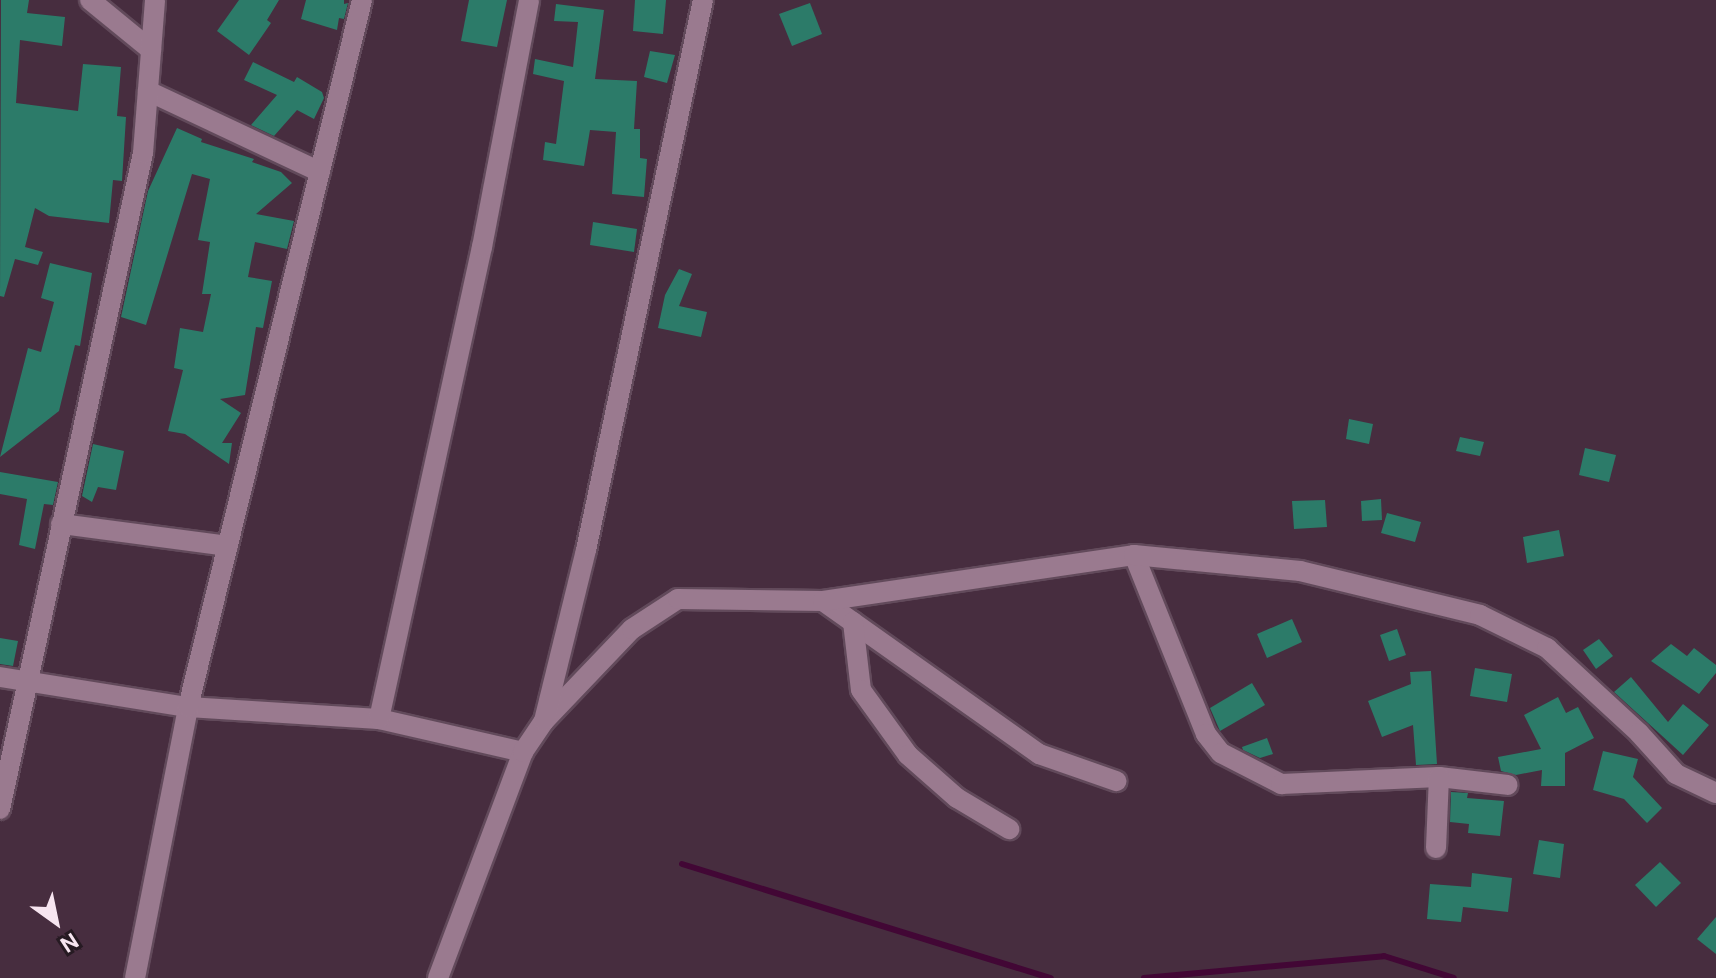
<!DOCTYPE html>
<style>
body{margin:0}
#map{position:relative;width:1716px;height:978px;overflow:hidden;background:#472d3f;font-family:"DM Sans",sans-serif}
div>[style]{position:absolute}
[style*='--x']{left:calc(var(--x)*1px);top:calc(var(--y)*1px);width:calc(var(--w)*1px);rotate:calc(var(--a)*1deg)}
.stream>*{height:6px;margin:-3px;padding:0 3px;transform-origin:3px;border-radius:3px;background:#420735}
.building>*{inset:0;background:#2c7b69}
.roads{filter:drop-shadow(2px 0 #624a5b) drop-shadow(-2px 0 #624a5b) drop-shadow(0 2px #624a5b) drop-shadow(0 -2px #624a5b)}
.minor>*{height:20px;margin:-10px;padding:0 10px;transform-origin:10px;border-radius:10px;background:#9a7a8f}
span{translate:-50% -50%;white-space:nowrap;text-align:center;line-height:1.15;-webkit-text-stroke:7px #261a22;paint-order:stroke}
.north{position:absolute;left:16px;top:882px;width:80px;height:80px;-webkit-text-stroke:6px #261a22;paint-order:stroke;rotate:147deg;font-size:22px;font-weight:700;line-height:32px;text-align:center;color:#f7e5f0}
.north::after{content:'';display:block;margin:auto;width:28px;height:36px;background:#f7e5f0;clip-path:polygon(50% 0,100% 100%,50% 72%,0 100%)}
</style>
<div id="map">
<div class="stream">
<i style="--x:682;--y:864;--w:386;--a:17.2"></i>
<i style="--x:1144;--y:978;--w:241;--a:-5.2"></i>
<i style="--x:1384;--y:956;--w:73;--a:17.4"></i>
</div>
<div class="building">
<i style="clip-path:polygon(1px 0,29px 0,27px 13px,65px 17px,62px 46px,20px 40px,16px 103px,78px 111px,83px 64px,121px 67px,117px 116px,126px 117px,122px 181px,113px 180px,109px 223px,49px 216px,35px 208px,25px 247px,43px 252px,38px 265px,15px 259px,4px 297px,0 296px)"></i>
<i style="clip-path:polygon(239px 0,279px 0,267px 20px,271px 23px,249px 55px,217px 31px)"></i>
<i style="clip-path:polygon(306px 0,344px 0,344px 4px,348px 3px,344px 19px,339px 18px,337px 30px,301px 19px)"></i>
<i style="clip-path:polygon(469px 0,507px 0,497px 47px,461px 41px)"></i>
<i style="clip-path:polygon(635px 0,666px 0,663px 34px,633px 31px)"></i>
<i style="clip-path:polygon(810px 3px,822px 34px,792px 46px,779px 14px)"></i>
<i style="clip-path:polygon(556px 4px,604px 10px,595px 79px,637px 81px,634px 129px,640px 129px,640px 158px,647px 159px,644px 197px,612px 194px,616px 132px,590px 130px,584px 166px,543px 160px,545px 142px,556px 144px,564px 81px,533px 74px,535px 59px,573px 67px,578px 22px,554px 21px)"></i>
<i style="clip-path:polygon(650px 51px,675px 55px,667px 83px,644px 77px)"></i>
<i style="clip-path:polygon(253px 62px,294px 82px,297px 77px,322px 92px,324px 98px,314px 119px,297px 110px,274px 136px,251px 125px,277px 95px,244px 80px)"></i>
<i style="clip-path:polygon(177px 128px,202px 139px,201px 142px,254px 159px,252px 162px,281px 172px,292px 183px,256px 214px,294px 221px,287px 249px,255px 242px,248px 277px,272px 281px,263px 328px,256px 327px,245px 395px,220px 399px,241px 413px,222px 443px,232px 443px,229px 464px,185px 434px,168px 431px,183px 370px,174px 368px,180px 328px,203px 332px,211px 294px,202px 294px,210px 242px,198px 240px,210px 179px,192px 174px,146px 325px,121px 317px,148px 191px)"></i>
<i style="clip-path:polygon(593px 222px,637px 229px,634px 252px,590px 245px)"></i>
<i style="clip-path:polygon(50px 263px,92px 273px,80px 346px,75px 345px,59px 411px,0 457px,28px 348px,41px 352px,54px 302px,41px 298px)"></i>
<i style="clip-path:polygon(679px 269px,692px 274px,679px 306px,707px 312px,701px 337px,658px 328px,665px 295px)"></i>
<i style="clip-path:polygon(1349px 419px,1373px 424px,1369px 444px,1346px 439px)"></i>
<i style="clip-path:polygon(1460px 437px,1484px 442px,1480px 456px,1456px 451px)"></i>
<i style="clip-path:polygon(93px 444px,124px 451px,116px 490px,98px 487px,92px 502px,82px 496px)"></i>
<i style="clip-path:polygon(1585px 448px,1616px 455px,1609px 482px,1579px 475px)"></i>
<i style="clip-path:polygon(0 472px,58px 482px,53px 505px,44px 504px,35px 549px,19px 545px,27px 499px,0 494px)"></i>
<i style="clip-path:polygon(1381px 499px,1382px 520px,1362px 521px,1361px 501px)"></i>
<i style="clip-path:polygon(1325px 500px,1327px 527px,1294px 529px,1292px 501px)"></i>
<i style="clip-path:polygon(1387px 513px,1421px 522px,1415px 542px,1381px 533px)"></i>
<i style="clip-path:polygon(1559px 530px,1564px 556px,1527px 563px,1523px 537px)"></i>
<i style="clip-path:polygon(1292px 619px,1302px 642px,1267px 658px,1257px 634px)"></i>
<i style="clip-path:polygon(1397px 629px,1406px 655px,1389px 661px,1380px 635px)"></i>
<i style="clip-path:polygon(0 638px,18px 641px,13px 666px,0 664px)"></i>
<i style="clip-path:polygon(1599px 639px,1613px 656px,1596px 669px,1583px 650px)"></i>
<i style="clip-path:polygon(1671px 644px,1687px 656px,1694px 648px,1716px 665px,1716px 673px,1699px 694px,1651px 661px)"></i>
<i style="clip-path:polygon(1475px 668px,1512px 674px,1507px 702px,1470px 696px)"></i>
<i style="clip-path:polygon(1431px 671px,1437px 764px,1416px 765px,1413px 725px,1382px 737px,1368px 701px,1411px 684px,1410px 672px)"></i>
<i style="clip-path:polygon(1631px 677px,1668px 722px,1683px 704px,1709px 725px,1683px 755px,1614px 692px)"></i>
<i style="clip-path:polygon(1252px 683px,1265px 705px,1220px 731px,1210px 708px)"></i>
<i style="clip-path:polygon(1558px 697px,1566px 713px,1578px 707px,1594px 738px,1565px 753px,1565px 786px,1541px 786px,1542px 770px,1516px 775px,1501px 771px,1498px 757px,1541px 749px,1524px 715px)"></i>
<i style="clip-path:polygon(1267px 738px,1273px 754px,1260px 758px,1243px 750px,1242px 747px)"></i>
<i style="clip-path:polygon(1603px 751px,1638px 759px,1633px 777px,1662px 808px,1647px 823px,1624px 799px,1593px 790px)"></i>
<i style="clip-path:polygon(1451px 792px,1468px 793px,1467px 798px,1504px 801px,1500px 836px,1468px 833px,1469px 824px,1450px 822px)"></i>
<i style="clip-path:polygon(1539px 840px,1564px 844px,1560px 878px,1533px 874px)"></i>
<i style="clip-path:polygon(1660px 862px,1681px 883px,1656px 907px,1635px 885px)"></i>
<i style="clip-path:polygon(1472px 873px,1512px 878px,1508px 912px,1463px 907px,1461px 922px,1427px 919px,1430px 884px,1471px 887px)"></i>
<i style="clip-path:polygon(1716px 917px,1716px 954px,1697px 939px)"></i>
</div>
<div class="roads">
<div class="minor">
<i style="--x:90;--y:0;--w:79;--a:39.3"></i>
<i style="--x:148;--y:91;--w:190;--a:25.2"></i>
<i style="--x:61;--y:524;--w:168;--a:7.5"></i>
<i style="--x:1134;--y:555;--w:193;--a:68.1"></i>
<i style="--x:1206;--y:734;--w:24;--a:52"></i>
<i style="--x:1221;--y:753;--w:68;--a:27.3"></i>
<i style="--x:1281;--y:784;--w:158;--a:-2.5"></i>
<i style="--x:1439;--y:777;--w:69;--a:6.6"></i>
<i style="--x:823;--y:601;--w:265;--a:35.3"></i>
<i style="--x:1039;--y:754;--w:82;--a:19.3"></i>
<i style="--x:853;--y:622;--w:68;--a:83.3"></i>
<i style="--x:861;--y:690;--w:80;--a:54.1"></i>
<i style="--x:908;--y:755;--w:65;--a:41.3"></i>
<i style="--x:957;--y:798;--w:61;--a:30.8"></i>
<i style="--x:0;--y:677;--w:190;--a:9.1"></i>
<i style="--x:188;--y:707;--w:191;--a:3.6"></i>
<i style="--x:379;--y:719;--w:148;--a:12.9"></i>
<i style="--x:379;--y:719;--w:483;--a:-77.7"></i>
<i style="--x:482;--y:247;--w:251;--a:-79.2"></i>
<i style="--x:544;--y:721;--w:127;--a:-46.3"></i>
<i style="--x:632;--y:629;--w:55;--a:-33.1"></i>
<i style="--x:678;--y:599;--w:145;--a:0.8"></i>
<i style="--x:823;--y:601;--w:314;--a:-8.4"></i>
<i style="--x:1134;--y:555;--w:167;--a:5.5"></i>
<i style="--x:1300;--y:571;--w:185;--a:13.7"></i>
<i style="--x:1480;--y:615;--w:75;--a:26.2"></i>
<i style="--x:1547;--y:648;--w:125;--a:42.7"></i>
<i style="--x:1639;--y:733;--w:55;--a:47.9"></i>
<i style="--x:1676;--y:774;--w:44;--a:25.4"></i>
<i style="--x:0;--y:809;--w:671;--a:-77.7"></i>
<i style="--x:143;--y:153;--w:153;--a:-85.5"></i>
<i style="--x:1436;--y:848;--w:71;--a:-87.6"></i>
<i style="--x:135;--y:978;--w:276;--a:-78.9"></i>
<i style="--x:188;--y:707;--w:728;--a:-76.17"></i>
<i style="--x:438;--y:978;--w:241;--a:-69.4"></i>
<i style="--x:523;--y:752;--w:37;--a:-56"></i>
<i style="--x:544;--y:721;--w:176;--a:-76.2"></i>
<i style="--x:586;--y:550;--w:562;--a:-77.99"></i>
</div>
</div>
<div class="north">N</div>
</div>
